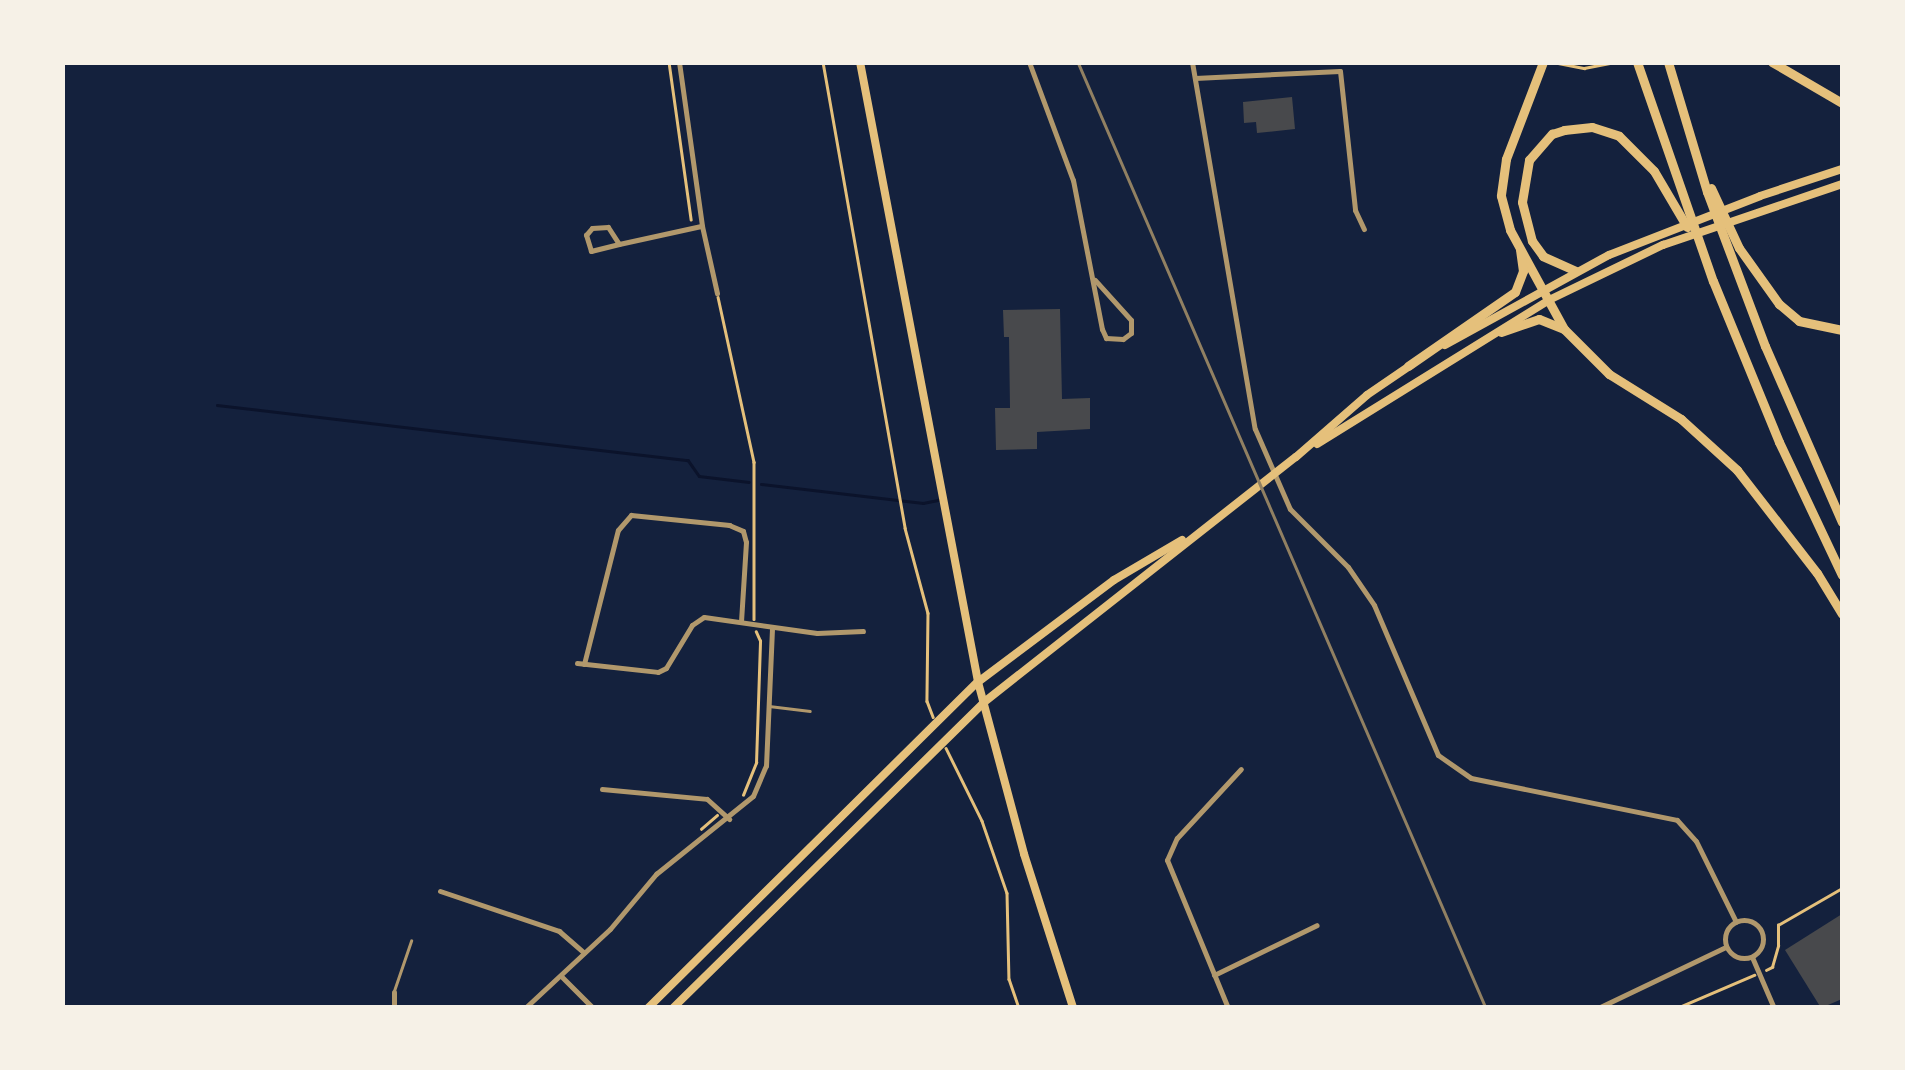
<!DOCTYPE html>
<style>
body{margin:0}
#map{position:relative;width:1905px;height:1070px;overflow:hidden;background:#14213d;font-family:"Public Sans",sans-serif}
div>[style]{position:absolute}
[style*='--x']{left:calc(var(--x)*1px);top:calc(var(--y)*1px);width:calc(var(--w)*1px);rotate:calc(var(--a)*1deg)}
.stream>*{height:2.5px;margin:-1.25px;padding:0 1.25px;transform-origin:1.25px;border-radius:1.25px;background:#0b132b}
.building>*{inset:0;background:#48494c}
.path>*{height:2.5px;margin:-1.25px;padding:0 1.25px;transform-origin:1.25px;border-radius:1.25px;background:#e5c07b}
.service>*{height:2.5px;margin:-1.25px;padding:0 1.25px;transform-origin:1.25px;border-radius:1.25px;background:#b1986c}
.minor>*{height:5px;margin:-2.5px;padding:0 2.5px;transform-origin:2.5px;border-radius:2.5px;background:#b1986c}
.minor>.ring{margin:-2.5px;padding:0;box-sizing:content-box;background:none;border:5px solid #b1986c;border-radius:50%}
.secondary>*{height:8px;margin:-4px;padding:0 4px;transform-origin:4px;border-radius:4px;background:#e5c07b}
.motorway>*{height:9px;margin:-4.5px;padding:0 4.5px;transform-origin:4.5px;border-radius:4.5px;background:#e5c07b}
.rail>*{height:2.5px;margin:-1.25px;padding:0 1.25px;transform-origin:1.25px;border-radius:1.25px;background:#918062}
span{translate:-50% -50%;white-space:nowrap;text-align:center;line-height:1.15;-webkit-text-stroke:9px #f6f1e7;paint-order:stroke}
.frame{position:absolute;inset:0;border:65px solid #f6f1e7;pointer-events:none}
</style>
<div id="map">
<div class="stream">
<i style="--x:217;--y:405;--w:474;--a:6.7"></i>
<i style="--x:688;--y:460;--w:19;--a:55"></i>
<i style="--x:699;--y:476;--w:50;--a:6.8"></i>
<i style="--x:761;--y:484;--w:163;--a:6.7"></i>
<i style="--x:923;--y:503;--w:16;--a:-11"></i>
</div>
<div class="building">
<i style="clip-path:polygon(1292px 97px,1295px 129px,1257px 133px,1256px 122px,1244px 123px,1243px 102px)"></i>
<i style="clip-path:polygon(1060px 309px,1062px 399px,1090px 398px,1090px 429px,1037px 432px,1037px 449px,996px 450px,995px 408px,1010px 408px,1009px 337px,1004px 337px,1003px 310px)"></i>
<i style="clip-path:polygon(1842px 914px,1842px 999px,1821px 1008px,1785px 950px)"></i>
</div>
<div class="path">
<i style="--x:669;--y:62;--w:159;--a:82"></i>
<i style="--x:823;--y:62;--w:473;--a:80"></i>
<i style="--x:905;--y:528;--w:88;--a:74.9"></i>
<i style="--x:928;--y:613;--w:88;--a:90.7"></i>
<i style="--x:927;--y:701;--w:17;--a:69"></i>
<i style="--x:1553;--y:62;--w:32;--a:11"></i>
<i style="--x:1584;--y:68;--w:31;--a:-11"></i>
<i style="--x:718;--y:297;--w:169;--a:77.7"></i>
<i style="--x:754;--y:462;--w:157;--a:90"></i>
<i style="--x:946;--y:748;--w:81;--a:63.7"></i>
<i style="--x:982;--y:821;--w:76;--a:70.9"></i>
<i style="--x:1007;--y:893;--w:86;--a:88.7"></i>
<i style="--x:1009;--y:979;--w:31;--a:71"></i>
<i style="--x:743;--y:795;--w:35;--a:-68"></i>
<i style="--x:756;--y:763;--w:122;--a:-88.1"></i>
<i style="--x:760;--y:641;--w:10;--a:-114"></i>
<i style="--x:701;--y:829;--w:21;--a:-41"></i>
<i style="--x:1766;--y:970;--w:7;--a:-27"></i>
<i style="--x:1772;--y:967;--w:22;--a:-74"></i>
<i style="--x:1778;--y:946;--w:21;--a:-90"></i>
<i style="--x:1778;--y:925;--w:74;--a:-30"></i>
<i style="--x:1677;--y:1008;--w:84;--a:-23.2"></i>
</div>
<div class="service">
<i style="--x:769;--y:706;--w:41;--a:7"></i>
<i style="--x:394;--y:991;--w:53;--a:-71.2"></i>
</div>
<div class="minor">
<i style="--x:679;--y:62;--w:166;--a:82"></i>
<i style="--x:702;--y:226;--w:69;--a:77.4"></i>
<i style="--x:1029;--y:62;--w:126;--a:69.6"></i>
<i style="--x:1073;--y:180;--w:152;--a:79"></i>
<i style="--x:1102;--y:329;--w:10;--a:66"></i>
<i style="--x:1106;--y:338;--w:17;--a:3"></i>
<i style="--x:1123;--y:339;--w:10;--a:-37"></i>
<i style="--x:1131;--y:333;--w:13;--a:-90"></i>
<i style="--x:1131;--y:320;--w:54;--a:-132"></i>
<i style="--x:1192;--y:62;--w:372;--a:80.3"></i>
<i style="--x:1255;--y:429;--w:87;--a:66.4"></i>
<i style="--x:1290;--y:509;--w:82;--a:45"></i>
<i style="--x:1348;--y:567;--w:46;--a:55.6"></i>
<i style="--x:1374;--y:605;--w:163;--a:66.9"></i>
<i style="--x:1438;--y:755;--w:40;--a:34.9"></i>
<i style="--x:1471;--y:778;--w:210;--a:11.5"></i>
<i style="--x:1677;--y:820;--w:28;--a:48"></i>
<i style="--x:1696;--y:841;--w:90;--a:63.7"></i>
<i style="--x:1195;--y:78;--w:145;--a:-2.8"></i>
<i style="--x:1340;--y:71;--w:140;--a:83.8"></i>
<i style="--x:1355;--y:210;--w:21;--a:65"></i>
<i style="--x:619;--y:244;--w:29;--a:166"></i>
<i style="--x:591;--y:251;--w:17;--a:-107"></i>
<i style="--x:586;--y:235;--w:9;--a:-49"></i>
<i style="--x:592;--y:228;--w:16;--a:-4"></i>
<i style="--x:608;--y:227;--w:20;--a:57"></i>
<i style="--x:619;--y:244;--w:84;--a:-12.4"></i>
<i style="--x:577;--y:663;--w:81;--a:6.3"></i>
<i style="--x:658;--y:672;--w:9;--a:-27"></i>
<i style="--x:666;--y:668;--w:50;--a:-58.8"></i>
<i style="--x:692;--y:625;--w:14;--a:-34"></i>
<i style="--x:704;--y:617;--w:114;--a:8.1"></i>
<i style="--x:817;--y:633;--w:46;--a:-2.5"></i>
<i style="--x:584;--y:664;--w:138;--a:-75.8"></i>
<i style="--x:618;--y:530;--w:20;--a:-49"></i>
<i style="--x:631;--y:515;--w:99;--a:5.8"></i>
<i style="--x:729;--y:525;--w:15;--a:23"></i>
<i style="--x:743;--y:531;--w:11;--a:75"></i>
<i style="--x:746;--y:542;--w:79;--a:93.6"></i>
<i style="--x:602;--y:789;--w:105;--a:5.4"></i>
<i style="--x:707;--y:799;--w:30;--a:42"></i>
<i style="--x:440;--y:891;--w:126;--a:18.6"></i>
<i style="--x:559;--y:931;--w:33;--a:41"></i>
<i class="ring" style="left:1725px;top:920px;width:33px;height:33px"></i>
<i style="--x:1752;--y:957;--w:56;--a:66.7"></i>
<i style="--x:1214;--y:975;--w:114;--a:-25.9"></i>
<i style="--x:562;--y:977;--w:44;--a:45"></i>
<i style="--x:394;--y:992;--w:16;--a:90"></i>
<i style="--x:525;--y:1008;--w:116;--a:-42.9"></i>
<i style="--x:610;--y:929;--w:72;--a:-50.1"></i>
<i style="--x:656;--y:874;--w:124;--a:-38.8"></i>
<i style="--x:753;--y:796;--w:33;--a:-67"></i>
<i style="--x:766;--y:766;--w:138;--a:-87.5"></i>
<i style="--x:1228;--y:1008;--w:160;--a:-112.4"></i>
<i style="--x:1167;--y:860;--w:24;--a:-66"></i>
<i style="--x:1177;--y:838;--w:94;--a:-47.2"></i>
<i style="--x:1598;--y:1008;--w:142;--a:-25.5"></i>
</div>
<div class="secondary">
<i style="--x:860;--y:62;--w:631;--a:79.22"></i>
<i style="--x:978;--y:682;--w:178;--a:75"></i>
<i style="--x:1024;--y:854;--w:162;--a:72.3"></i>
<i style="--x:1445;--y:345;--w:187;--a:-28.8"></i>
<i style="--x:1609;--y:255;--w:162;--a:-21.3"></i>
<i style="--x:1760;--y:196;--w:86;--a:-18.2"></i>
<i style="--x:1317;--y:444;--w:273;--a:-31.8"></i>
<i style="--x:1549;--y:300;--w:127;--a:-25.8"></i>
<i style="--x:1663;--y:245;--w:189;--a:-18.8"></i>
<i style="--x:648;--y:1008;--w:464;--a:-44.7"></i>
<i style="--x:978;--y:682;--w:170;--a:-36.9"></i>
<i style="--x:1114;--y:580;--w:79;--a:-30.5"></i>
<i style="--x:673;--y:1008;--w:435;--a:-44.5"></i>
<i style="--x:983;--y:703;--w:398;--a:-38.2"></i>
<i style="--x:1296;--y:457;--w:94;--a:-41.1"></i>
<i style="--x:1367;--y:395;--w:53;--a:-34.3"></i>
</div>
<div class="motorway">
<i style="--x:1543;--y:62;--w:104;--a:110.9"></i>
<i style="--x:1506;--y:159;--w:37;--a:98"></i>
<i style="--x:1501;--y:196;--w:35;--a:75"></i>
<i style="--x:1510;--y:230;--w:113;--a:61.4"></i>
<i style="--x:1564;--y:329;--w:64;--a:45"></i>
<i style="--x:1609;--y:374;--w:85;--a:32"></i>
<i style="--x:1681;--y:419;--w:76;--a:42.3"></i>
<i style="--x:1737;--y:470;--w:130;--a:52.2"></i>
<i style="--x:1817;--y:573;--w:48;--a:58.6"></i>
<i style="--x:1637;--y:62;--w:232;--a:70.9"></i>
<i style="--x:1713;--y:281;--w:174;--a:67.7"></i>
<i style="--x:1779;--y:442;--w:147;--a:64.7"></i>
<i style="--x:1668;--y:62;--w:136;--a:73.3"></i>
<i style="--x:1707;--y:192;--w:165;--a:69.4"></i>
<i style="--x:1765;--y:346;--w:192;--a:66.4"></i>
<i style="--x:1772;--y:62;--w:81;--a:30.4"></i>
<i style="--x:1711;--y:188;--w:66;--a:65"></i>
<i style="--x:1739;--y:248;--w:69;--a:54.5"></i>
<i style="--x:1779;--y:304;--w:26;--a:40"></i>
<i style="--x:1799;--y:321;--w:44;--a:11.8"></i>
<i style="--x:1576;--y:271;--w:36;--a:-156"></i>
<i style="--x:1543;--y:256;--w:19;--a:-126"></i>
<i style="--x:1532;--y:241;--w:40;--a:-104.4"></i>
<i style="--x:1522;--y:202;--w:43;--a:-80.5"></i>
<i style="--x:1529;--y:160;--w:35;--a:-49"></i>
<i style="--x:1552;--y:134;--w:13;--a:-18"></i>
<i style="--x:1564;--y:130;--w:28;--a:-6"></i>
<i style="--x:1592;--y:127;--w:28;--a:18"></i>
<i style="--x:1619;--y:136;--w:49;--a:45"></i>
<i style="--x:1654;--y:171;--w:65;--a:59.5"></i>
<i style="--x:1501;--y:332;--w:40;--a:-18.9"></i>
<i style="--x:1539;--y:319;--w:27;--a:22"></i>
<i style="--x:1408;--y:366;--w:130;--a:-34.7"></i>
<i style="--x:1515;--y:292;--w:22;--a:-69"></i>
<i style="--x:1523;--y:271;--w:21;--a:-98"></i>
</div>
<div class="rail">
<i style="--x:1078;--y:62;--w:1030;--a:66.67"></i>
</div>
<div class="frame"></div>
</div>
